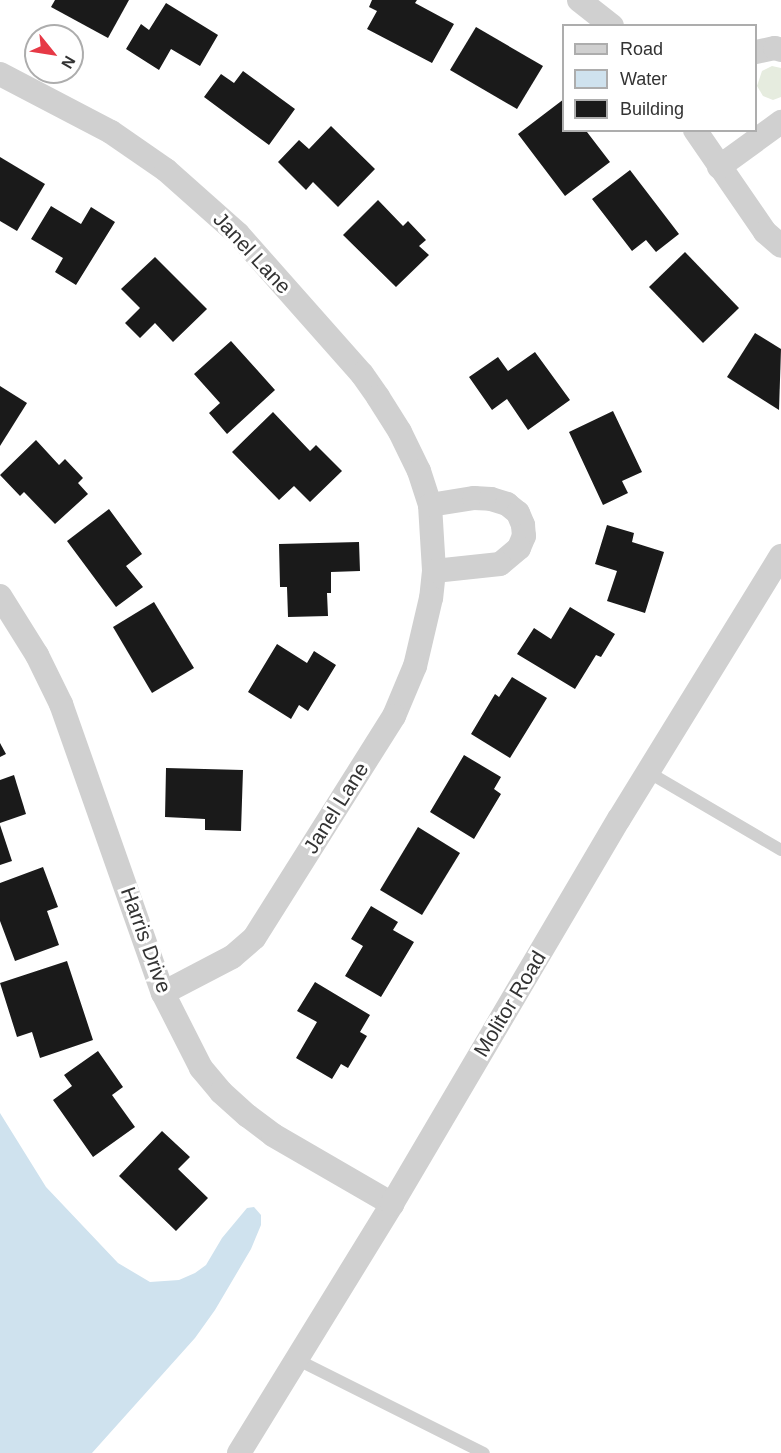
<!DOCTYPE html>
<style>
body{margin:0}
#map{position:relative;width:781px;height:1453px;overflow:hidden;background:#fff;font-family:Helvetica,sans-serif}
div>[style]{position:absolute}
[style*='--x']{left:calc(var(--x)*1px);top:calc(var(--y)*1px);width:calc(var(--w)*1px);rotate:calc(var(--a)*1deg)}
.green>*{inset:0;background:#e6ecdf}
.water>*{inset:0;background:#cfe2ee}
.building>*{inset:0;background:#1a1a1a}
.service>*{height:12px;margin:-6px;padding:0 6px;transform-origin:6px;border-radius:6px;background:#d0d0d0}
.minor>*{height:24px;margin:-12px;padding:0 12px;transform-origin:12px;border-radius:12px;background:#d0d0d0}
span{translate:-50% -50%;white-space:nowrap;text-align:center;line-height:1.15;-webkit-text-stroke:6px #fff;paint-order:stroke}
.street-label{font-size:21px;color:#333}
.legend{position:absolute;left:562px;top:24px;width:195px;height:108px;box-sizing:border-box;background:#fff;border:2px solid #adadad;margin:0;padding:8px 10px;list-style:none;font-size:18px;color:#333}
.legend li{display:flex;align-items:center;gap:12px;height:30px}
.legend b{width:30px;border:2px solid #adadad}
.north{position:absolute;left:24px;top:24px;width:60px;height:60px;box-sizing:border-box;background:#fff;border:2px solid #adadad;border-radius:50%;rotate:120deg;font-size:16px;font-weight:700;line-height:24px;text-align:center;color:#333}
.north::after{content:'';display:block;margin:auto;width:21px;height:27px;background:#e63946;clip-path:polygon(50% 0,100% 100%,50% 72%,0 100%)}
</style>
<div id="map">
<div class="green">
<i style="clip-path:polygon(772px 66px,781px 68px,781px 97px,773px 100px,763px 96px,757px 86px,762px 71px)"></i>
</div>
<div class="water">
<i style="clip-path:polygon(0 1113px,46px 1187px,118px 1263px,150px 1282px,179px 1280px,195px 1273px,206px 1265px,222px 1238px,247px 1208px,254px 1207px,261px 1215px,261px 1225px,251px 1249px,215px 1310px,195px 1338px,92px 1453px,0 1453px)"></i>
</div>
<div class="building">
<i style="clip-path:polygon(55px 0,129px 0,108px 38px,51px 7px)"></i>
<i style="clip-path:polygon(372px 0,417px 0,415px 3px,454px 24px,432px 63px,367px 29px,377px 11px,369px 7px)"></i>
<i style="clip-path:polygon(166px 3px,218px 35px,200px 66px,171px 49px,159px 70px,126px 49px,141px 24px,149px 30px)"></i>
<i style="clip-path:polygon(476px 27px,543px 66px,517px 109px,450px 70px)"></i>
<i style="clip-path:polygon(243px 71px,295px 109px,269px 145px,204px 97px,221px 74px,234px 83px)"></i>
<i style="clip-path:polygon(564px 99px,564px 130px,589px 130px,587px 132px,610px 162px,565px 196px,518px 134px)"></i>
<i style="clip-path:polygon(331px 126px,375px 169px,338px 207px,313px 182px,306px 190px,278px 162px,299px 140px,309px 149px)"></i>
<i style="clip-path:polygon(0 157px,45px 184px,17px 231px,0 221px)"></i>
<i style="clip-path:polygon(630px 170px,679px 234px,656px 252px,646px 240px,632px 251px,592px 199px)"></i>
<i style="clip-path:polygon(378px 200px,403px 226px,408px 221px,426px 240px,419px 246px,429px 255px,396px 287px,343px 235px)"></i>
<i style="clip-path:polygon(51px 206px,81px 224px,91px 207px,115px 222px,76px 285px,55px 272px,63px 258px,31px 239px)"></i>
<i style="clip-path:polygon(685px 252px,739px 308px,703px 343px,649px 287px)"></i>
<i style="clip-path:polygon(155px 257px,207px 309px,173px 342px,155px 323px,140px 338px,125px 323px,140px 308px,121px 289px)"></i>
<i style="clip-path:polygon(755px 333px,781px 349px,779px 410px,727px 377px)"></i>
<i style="clip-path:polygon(231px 341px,275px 390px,227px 434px,209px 413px,220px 403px,194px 374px)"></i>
<i style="clip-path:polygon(535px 352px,570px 400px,528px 430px,507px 399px,492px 410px,469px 377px,498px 357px,508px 371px)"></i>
<i style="clip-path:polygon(0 386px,27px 403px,0 446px)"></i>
<i style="clip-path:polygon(613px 411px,642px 472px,622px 481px,628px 493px,603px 505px,569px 432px)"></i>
<i style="clip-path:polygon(273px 412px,310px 451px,316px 445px,342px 471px,310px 502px,294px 486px,279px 500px,232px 452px)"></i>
<i style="clip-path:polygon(36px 440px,59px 465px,65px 459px,83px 478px,78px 483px,88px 494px,55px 524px,24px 492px,20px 496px,0 475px)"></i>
<i style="clip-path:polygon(109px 509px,142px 554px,126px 566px,143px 587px,116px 607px,67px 541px)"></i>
<i style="clip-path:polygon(607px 525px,634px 533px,632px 542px,664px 552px,645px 613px,607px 601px,617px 571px,595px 564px)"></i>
<i style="clip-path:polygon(359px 542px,360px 571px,331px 572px,331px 593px,327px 593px,328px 616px,288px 617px,287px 587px,280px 587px,279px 544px)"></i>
<i style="clip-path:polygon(154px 602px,194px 668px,152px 693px,113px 627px)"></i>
<i style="clip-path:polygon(570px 607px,615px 634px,601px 657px,596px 655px,575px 689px,517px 654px,534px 628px,551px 639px)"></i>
<i style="clip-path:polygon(277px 644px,307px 663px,314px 651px,336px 665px,308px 711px,299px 705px,291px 719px,248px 692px)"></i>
<i style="clip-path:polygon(512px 677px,547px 698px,510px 758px,471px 734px,495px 694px,499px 697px)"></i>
<i style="clip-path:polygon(0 743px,6px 754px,0 757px)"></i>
<i style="clip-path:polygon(464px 755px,501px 777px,494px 789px,501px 794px,474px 839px,430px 812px)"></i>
<i style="clip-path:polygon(166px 768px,243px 770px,241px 831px,205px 830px,205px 819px,165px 817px)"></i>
<i style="clip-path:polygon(14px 775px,26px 814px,0 823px,0 780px)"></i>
<i style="clip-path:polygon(0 825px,12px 861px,0 865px)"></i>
<i style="clip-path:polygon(418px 827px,460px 853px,422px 915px,380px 890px)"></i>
<i style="clip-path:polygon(43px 867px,58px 907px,47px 911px,59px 945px,15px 961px,0 921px,0 883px)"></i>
<i style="clip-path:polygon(371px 906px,398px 922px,393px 930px,414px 942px,381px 997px,345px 976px,363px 946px,351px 939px)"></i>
<i style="clip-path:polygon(67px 961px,93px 1040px,40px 1058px,32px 1032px,17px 1037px,0 983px)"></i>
<i style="clip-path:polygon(315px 982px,370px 1015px,360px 1032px,367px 1036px,348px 1068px,341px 1064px,332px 1079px,296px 1058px,317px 1022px,297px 1011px)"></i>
<i style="clip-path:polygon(98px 1051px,123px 1087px,112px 1095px,135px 1127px,93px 1157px,53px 1100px,72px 1086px,64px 1075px)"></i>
<i style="clip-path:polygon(162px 1131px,190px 1157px,178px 1169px,208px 1198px,176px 1231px,119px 1176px)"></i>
</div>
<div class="service">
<i style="--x:648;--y:772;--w:154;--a:30.4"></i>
<i style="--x:296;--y:1359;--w:210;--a:26.6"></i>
</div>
<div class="minor">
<i style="--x:579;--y:0;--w:42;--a:38.2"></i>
<i style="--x:756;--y:52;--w:19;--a:-12"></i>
<i style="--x:775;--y:48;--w:6;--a:18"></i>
<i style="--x:0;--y:74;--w:125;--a:27.6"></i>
<i style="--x:111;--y:132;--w:67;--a:34.6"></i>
<i style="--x:166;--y:170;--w:96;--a:41.6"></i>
<i style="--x:238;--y:234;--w:187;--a:48.5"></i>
<i style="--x:362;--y:374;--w:28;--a:55"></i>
<i style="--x:378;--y:397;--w:41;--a:57.8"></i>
<i style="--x:400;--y:432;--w:43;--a:64"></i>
<i style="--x:419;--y:471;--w:36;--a:72"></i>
<i style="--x:430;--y:505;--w:66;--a:86.5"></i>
<i style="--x:434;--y:571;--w:27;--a:96"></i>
<i style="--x:431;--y:598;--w:70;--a:103.2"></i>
<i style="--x:415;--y:666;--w:54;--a:112.8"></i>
<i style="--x:394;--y:716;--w:262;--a:122.2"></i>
<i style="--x:254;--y:938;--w:29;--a:139"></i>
<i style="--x:232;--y:957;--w:78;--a:152.4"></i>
<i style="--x:695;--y:130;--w:124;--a:55.5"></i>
<i style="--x:765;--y:232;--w:21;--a:41"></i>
<i style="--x:719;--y:167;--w:77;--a:-36"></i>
<i style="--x:430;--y:505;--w:45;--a:-9"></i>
<i style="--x:474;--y:498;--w:17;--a:3"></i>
<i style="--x:491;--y:499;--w:17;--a:17"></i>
<i style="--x:507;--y:504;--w:14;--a:39"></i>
<i style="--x:518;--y:513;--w:13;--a:67"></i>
<i style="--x:523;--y:525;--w:11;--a:85"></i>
<i style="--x:524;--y:536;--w:13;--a:113"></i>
<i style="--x:519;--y:548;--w:25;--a:140"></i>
<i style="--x:500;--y:564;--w:66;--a:173.9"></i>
<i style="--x:0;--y:596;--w:70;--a:57.9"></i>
<i style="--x:37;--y:655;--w:55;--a:63.9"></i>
<i style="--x:61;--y:704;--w:306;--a:70.6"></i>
<i style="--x:163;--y:993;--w:84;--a:63.1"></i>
<i style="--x:201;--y:1068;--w:31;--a:50"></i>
<i style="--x:221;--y:1092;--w:36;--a:42"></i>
<i style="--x:248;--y:1116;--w:31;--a:37"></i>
<i style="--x:273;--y:1135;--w:138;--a:30.1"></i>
<i style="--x:239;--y:1453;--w:292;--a:-58.4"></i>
<i style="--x:392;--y:1204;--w:447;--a:-59.5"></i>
<i style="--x:619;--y:819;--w:309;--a:-58.4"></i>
</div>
<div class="street-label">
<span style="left:252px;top:253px;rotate:47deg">Janel Lane</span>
<span style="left:336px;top:808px;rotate:-58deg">Janel Lane</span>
<span style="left:146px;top:940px;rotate:70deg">Harris Drive</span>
<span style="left:510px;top:1004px;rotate:-59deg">Molitor Road</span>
</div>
<ul class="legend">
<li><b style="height:8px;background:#d0d0d0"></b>Road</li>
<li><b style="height:16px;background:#cfe2ee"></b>Water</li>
<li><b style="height:16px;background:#1a1a1a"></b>Building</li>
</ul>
<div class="north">N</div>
</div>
